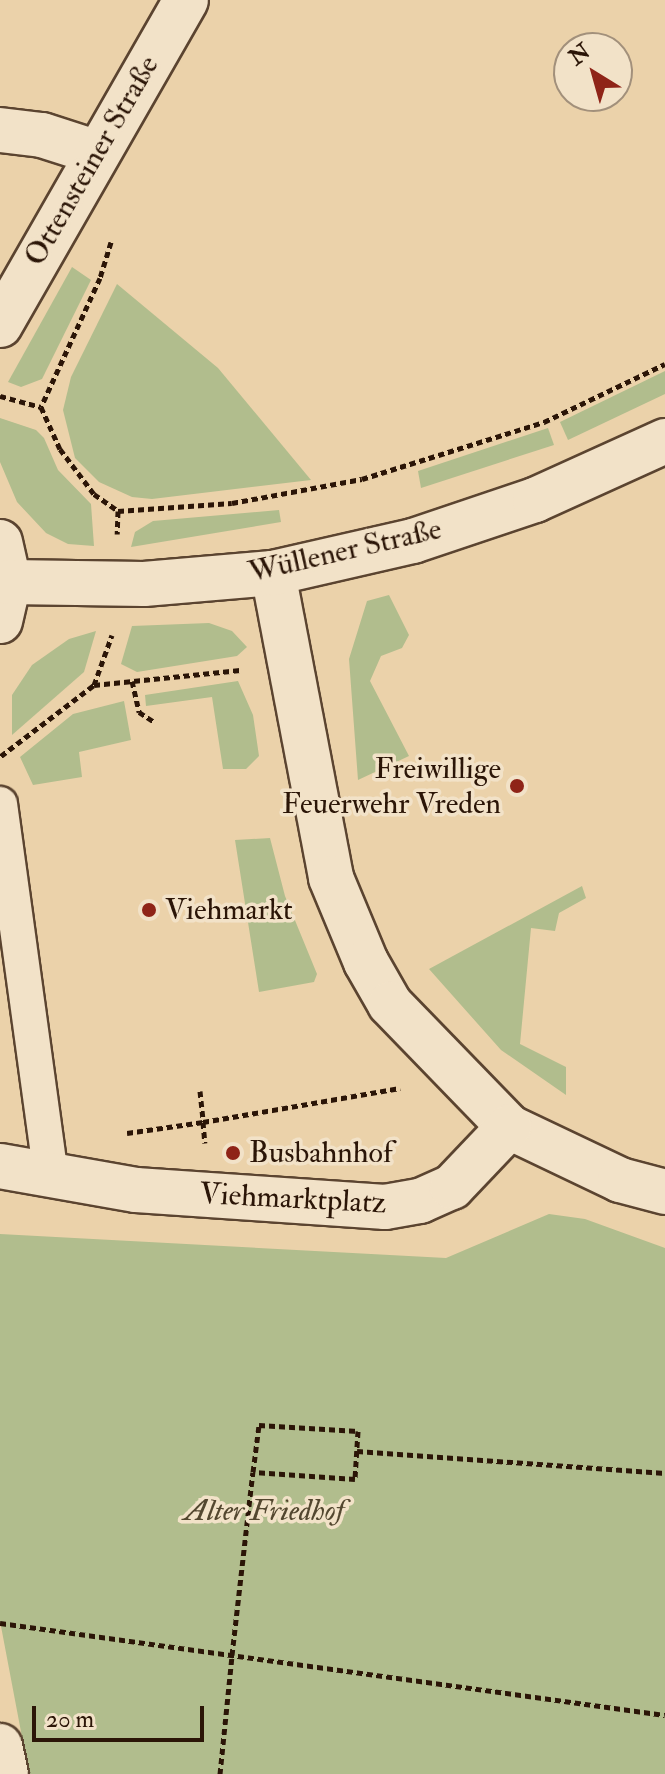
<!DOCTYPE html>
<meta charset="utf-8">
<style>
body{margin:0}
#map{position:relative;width:665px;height:1774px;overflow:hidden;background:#ebd2aa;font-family:"IM FELL Double Pica",serif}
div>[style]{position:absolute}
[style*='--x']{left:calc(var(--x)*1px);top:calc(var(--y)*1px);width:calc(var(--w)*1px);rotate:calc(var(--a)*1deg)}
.green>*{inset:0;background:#b1bd8d}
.path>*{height:5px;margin-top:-2.5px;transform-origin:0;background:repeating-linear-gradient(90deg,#2b1507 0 6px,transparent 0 10px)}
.roads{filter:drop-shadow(2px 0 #5b4430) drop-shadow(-2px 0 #5b4430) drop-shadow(0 2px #5b4430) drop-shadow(0 -2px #5b4430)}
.service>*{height:34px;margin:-17px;padding:0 17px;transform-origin:17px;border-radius:17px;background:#f2e2c8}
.minor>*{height:44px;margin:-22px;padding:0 22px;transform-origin:22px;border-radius:22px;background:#f2e2c8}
.tertiary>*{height:44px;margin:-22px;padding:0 22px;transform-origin:22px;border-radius:22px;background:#f2e2c8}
.dots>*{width:22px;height:22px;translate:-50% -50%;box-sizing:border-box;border:4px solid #f2e2c8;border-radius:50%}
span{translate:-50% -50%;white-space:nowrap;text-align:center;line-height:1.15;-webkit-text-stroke:7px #f2e2c8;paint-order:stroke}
.street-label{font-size:30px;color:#2b1507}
.poi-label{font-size:30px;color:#2b1507}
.right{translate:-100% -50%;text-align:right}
.left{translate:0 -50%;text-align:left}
.park-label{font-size:30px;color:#53472f;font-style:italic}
.north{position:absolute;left:553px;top:32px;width:80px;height:80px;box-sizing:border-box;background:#f2e2c8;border:2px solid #a2907b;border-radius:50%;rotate:323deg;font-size:22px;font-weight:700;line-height:32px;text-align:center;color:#2b1507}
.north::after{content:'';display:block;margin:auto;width:28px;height:36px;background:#8f2418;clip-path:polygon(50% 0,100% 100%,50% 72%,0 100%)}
.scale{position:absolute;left:32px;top:1706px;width:172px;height:36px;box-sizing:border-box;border:4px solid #2b1507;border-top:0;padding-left:10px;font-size:24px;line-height:28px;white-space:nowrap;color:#2b1507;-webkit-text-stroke:6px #f2e2c8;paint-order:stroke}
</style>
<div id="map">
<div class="green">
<i style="clip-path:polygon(72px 267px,91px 280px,42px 379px,21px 387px,8px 382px)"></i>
<i style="clip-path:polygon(117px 284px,218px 368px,311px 480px,152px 499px,132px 497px,99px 482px,75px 458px,63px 410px,71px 377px)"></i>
<i style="clip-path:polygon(665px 371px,665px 394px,568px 440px,560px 422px)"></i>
<i style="clip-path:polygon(0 418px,36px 430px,44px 438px,58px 470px,91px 504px,94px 546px,68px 544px,46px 533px,17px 502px,0 462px)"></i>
<i style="clip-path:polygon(548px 428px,554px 445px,421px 488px,418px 471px)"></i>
<i style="clip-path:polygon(279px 510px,281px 522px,131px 547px,135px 532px,153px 521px)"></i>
<i style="clip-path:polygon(389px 595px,409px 635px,402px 648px,381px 656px,370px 681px,409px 756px,358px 780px,349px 659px,367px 601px)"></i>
<i style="clip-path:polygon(209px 623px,232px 631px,247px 647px,237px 656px,137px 672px,121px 664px,132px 626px)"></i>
<i style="clip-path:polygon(96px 631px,84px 672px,12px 735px,12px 695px,32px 665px,69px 639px)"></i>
<i style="clip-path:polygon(238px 681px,253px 715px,259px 756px,246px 769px,223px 769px,212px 697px,146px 706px,145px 695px)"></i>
<i style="clip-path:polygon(124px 701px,131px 740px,79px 752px,82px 777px,33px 785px,20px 757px,73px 714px)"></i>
<i style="clip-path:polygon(270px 838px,285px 896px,317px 974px,314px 982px,259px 992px,235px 840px)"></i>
<i style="clip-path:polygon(582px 886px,586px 898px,559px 913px,555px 931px,531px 928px,520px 1044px,566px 1067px,566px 1095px,501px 1050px,429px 969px)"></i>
<i style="clip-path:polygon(549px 1214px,585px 1219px,665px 1248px,665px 1774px,29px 1774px,0 1621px,0 1234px,446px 1258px)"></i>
</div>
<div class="path">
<i style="--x:111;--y:242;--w:38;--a:107"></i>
<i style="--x:100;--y:278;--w:142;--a:114.6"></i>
<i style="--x:41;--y:407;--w:46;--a:65.7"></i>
<i style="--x:60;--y:449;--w:56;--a:52.9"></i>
<i style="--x:94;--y:494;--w:29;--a:35"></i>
<i style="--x:118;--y:511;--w:23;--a:92"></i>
<i style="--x:0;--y:396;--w:42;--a:15"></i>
<i style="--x:118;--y:511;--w:114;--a:-4"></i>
<i style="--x:232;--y:503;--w:132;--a:-10.5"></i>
<i style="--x:362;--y:479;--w:191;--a:-17.4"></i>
<i style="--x:544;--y:422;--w:134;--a:-25.6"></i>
<i style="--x:132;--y:681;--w:32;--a:77"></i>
<i style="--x:139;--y:712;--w:17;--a:33"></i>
<i style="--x:94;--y:685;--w:147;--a:-5.9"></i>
<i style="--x:1;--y:756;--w:117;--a:-37.4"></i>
<i style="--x:94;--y:685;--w:53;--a:-70.2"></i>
<i style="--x:200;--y:1091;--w:31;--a:84"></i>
<i style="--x:203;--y:1122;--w:200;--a:-9.8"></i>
<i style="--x:127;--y:1133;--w:77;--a:-8.2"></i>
<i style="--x:203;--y:1122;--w:21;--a:85"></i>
<i style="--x:357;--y:1451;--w:309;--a:4.1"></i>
<i style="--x:0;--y:1623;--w:671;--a:7.88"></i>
<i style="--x:220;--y:1774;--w:120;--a:-84.2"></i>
<i style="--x:232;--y:1655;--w:184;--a:-83.5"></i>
<i style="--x:253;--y:1472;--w:47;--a:-82.7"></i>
<i style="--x:259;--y:1425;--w:99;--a:3.5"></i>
<i style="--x:358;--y:1431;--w:48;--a:93.6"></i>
<i style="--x:355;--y:1479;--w:102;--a:-176.1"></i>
</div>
<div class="roads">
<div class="service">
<i style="--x:0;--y:804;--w:375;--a:82.2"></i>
</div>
<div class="minor">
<i style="--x:0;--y:130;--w:42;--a:6.8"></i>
<i style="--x:42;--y:135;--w:56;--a:17.8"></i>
<i style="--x:273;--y:573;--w:310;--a:79.2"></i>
<i style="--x:331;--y:878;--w:91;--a:67.4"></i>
<i style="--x:366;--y:962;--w:48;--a:60.3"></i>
<i style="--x:390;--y:1004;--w:171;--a:45.9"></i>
<i style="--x:509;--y:1127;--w:123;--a:25.5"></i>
<i style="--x:620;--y:1180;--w:47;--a:14.9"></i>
<i style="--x:0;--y:1166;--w:138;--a:10"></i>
<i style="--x:136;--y:1190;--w:250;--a:3.9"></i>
<i style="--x:385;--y:1207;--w:36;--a:-10"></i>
<i style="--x:420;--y:1201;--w:35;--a:-24"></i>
<i style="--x:452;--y:1187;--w:83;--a:-46.5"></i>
<i style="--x:0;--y:1746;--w:29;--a:78"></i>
</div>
<div class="tertiary">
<i style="--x:0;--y:325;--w:374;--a:-60.2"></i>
<i style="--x:0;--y:542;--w:41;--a:77.3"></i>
<i style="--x:9;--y:582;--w:40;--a:103"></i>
<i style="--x:9;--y:582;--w:135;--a:0.8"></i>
<i style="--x:144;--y:584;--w:129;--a:-4.9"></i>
<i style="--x:273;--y:573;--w:144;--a:-12.9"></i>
<i style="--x:413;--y:541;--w:129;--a:-18.6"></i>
<i style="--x:535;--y:500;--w:143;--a:-24.4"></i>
</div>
</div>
<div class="dots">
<i style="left:517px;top:786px;background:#8f2418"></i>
<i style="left:149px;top:910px;background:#8f2418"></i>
<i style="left:233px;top:1153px;background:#8f2418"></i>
</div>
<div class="street-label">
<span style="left:92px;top:161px;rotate:-60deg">Ottensteiner Straße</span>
<span style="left:345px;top:551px;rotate:-13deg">Wüllener Straße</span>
<span style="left:293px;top:1199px;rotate:3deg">Viehmarktplatz</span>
</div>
<div class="poi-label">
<span class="right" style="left:501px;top:786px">Freiwillige<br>Feuerwehr Vreden</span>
<span class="left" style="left:165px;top:910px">Viehmarkt</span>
<span class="left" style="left:249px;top:1153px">Busbahnhof</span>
</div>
<div class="park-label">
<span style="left:264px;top:1511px">Alter Friedhof</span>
</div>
<div class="north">N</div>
<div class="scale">20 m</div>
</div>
